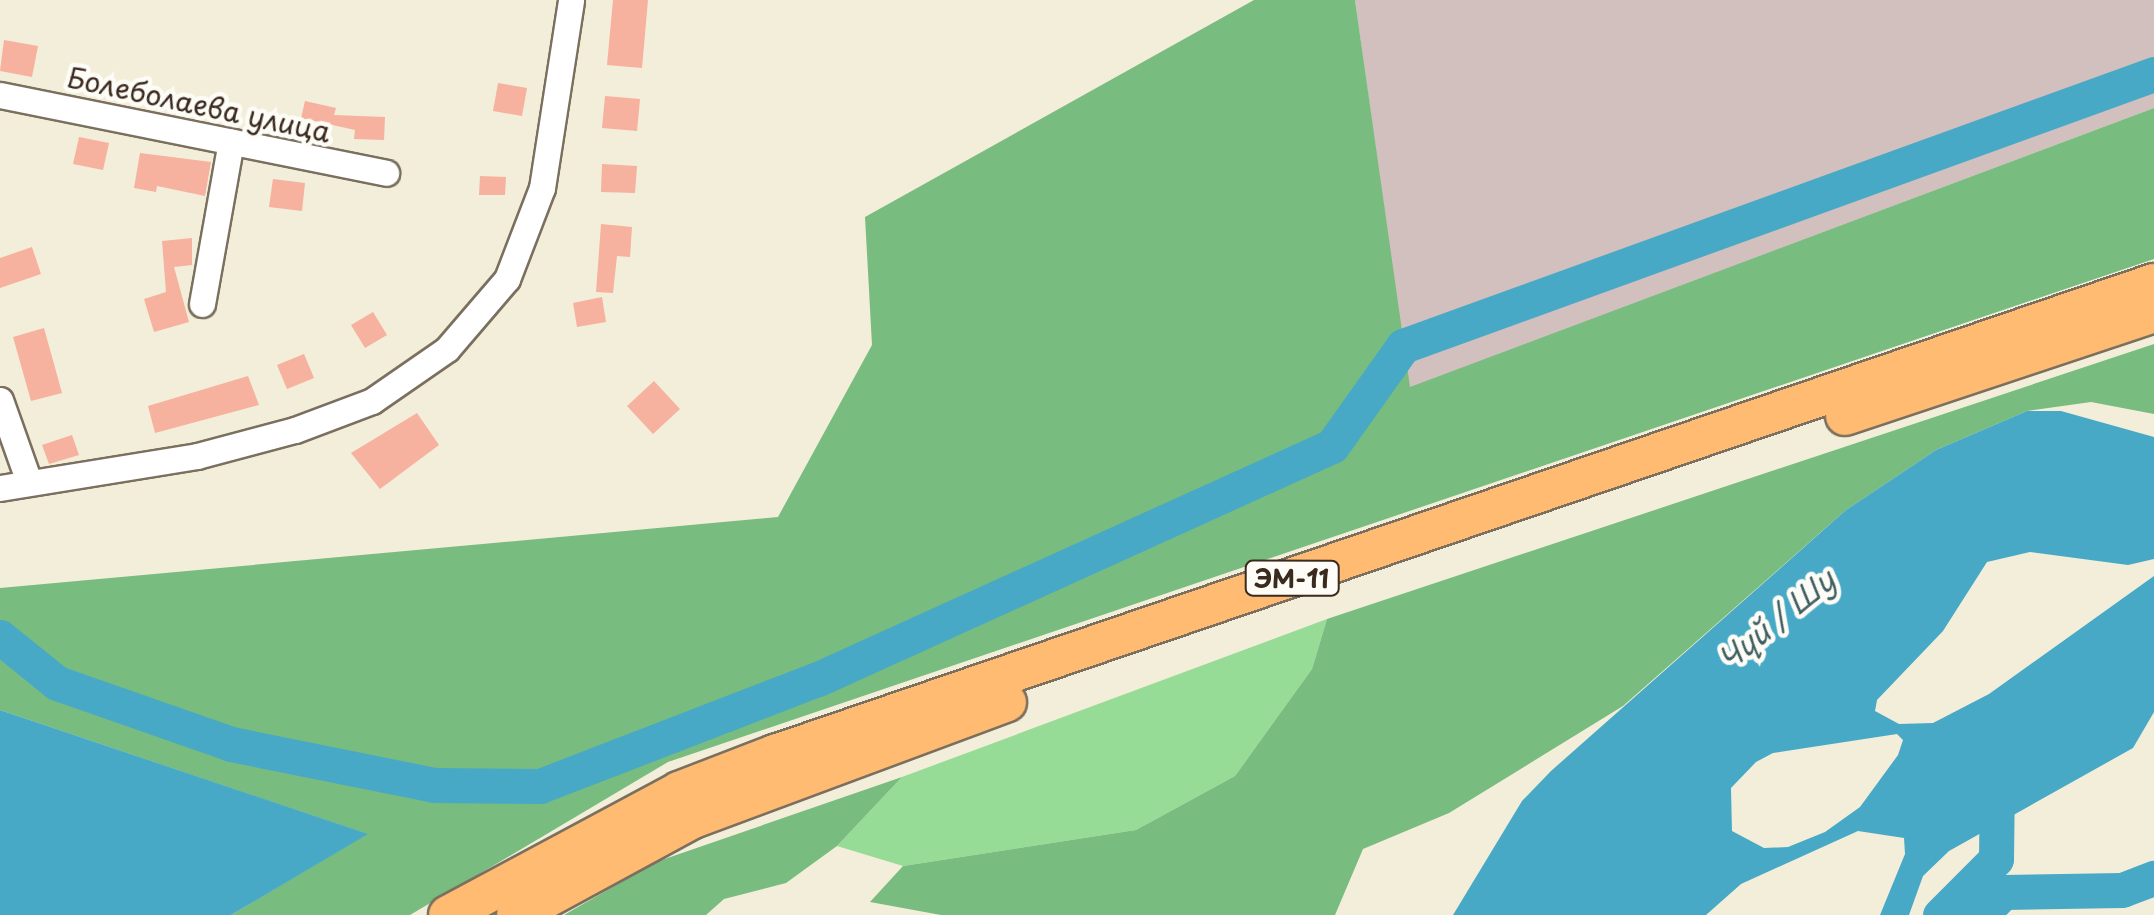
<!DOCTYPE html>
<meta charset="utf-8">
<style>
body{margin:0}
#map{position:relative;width:2154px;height:915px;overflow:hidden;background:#f3eed9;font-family:"Playpen Sans",sans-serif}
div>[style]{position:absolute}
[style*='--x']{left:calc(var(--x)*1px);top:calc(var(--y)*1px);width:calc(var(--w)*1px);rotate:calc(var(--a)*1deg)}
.industrial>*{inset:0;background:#d1c0bd}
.green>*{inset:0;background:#96dc96}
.forest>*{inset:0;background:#78bc7f}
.water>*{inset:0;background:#47a9c6}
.river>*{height:35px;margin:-17.5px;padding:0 17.5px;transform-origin:17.5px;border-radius:17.5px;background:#47a9c6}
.building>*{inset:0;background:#f6b19f}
.roads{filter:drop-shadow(2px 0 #7b6f5f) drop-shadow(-2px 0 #7b6f5f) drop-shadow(0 2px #7b6f5f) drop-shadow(0 -2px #7b6f5f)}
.minor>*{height:25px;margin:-12.5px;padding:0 12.5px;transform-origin:12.5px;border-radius:12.5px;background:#fff}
.highway>*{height:38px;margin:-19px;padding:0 19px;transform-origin:19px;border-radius:19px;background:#febb71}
span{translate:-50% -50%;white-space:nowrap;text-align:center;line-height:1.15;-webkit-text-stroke:9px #fdfcf7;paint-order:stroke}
.shield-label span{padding:2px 8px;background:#fdfcf7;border:2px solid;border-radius:8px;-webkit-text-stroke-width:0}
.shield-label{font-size:25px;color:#3b2a1e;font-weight:700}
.street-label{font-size:28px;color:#3b2a1e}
.water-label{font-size:30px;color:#405d61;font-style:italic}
</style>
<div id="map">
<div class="industrial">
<i style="clip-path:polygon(1355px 0,2154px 0,2154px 108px,1409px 388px)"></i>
</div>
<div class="green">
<i style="clip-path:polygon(1327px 619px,1312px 669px,1235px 776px,1136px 830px,903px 866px,837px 846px,902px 777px)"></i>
</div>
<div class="forest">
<i style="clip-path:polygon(1254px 0,1355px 0,1410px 387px,2154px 108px,2154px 259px,668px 762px,410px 915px,231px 915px,367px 834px,0 710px,0 588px,778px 517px,872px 345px,865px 217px)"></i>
<i style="clip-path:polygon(2154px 344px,2154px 414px,2091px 402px,2027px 411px,1936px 450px,1846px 510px,1623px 706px,1449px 813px,1363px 849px,1335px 915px,941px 915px,870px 902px,903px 866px,1136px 830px,1235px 776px,1312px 669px,1327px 619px)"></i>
<i style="clip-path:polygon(902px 777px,837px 846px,786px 883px,724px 899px,706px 915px,564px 915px,656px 862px)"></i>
</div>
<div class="water">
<i style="clip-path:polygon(evenodd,2027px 411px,2061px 411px,2154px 437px,2154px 559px,2128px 565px,2030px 552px,1987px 562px,1943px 631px,1877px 700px,1875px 711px,1899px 724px,1933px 723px,1989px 694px,2154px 576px,2154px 712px,2133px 748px,1949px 851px,1923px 876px,1909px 915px,1880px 915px,1905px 854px,1904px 838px,1858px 831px,1741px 884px,1706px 915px,1453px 915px,1522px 801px,1551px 771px,1846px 510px,1936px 450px,2027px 411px,1897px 734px,1903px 740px,1898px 755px,1860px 807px,1825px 832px,1788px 847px,1764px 848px,1732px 831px,1731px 788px,1756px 762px,1773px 753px,1897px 734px)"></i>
<i style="clip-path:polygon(0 710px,368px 834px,231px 915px,0 915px)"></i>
</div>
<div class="river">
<i style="--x:0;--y:637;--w:73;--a:38.9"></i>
<i style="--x:57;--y:683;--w:184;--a:19.3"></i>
<i style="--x:231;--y:744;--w:207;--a:11.4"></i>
<i style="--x:434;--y:785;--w:106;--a:0.5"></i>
<i style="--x:540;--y:786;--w:298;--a:-21.1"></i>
<i style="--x:818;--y:679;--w:564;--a:-24.39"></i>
<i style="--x:1332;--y:446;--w:123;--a:-54.6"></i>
<i style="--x:1403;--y:346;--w:799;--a:-19.91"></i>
<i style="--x:1940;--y:915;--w:79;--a:-45"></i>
<i style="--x:1996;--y:859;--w:85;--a:-89.3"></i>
<i style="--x:1981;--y:915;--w:32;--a:-46"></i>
<i style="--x:2003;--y:892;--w:119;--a:-1"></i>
<i style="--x:2122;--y:890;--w:34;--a:-21"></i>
</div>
<div class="building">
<i style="clip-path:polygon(613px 0,648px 0,642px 68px,607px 65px)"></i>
<i style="clip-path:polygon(4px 40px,38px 46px,32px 77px,0 71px)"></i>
<i style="clip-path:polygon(498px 83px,527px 88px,522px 116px,493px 111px)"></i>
<i style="clip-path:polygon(605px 96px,640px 99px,637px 131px,602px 128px)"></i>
<i style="clip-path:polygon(305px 101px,336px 108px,334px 115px,385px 117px,384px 140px,354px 139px,355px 130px,301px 118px)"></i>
<i style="clip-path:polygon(79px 137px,109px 143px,103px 170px,73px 164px)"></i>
<i style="clip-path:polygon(140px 153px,211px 162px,205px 196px,157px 186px,156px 192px,134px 188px)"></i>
<i style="clip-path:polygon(602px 164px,637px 166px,635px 193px,601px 192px)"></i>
<i style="clip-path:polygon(480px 176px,506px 177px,505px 195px,479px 195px)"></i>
<i style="clip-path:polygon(273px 179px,305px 183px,302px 211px,269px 207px)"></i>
<i style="clip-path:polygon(601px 224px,632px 227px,630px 257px,617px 256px,613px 293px,596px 292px)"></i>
<i style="clip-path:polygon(192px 238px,192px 265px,174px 267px,189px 322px,154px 332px,144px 299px,166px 292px,162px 241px)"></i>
<i style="clip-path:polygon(32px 247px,41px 274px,0 288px,0 258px)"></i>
<i style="clip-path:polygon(602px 297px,606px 322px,577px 327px,573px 303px)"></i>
<i style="clip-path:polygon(373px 312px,387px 335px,365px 348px,351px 325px)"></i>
<i style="clip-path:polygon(44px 328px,62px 393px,31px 401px,13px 337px)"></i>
<i style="clip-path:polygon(304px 354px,314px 378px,287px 389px,277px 365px)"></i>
<i style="clip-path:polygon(248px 376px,259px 405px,155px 433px,148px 406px)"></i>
<i style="clip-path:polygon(654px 381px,680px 409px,653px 434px,627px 406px)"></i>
<i style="clip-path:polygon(417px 413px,439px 445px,380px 489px,351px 453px)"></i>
<i style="clip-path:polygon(72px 435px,79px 455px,49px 464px,42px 445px)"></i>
</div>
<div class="roads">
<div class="minor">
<i style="--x:0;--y:95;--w:394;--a:11.4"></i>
<i style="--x:202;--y:304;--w:165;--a:-79.9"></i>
<i style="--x:0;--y:400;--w:87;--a:70.5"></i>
<i style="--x:0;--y:488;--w:200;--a:-9.2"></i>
<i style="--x:197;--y:456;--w:101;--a:-14.9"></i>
<i style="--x:295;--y:430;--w:82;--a:-20.6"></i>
<i style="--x:372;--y:401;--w:91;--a:-34.7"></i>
<i style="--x:447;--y:349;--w:92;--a:-49.4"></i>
<i style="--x:507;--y:279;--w:97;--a:-69"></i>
<i style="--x:542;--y:188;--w:190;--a:-81.2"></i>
</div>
<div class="highway">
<i style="--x:1845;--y:416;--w:326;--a:-18.4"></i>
<i style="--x:448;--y:915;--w:262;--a:-28.2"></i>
<i style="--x:679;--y:791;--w:103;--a:-21.1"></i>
<i style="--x:775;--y:754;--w:1457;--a:-18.86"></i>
<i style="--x:516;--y:915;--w:201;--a:-28.5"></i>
<i style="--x:693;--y:819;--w:335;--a:-20.4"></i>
</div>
</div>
<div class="shield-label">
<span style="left:1292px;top:578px">ЭМ-11</span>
</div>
<div class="street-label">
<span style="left:199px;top:104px;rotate:12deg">Болеболаева улица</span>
</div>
<div class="water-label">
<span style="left:1776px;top:619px;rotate:-39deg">Чүй / Шу</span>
</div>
</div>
